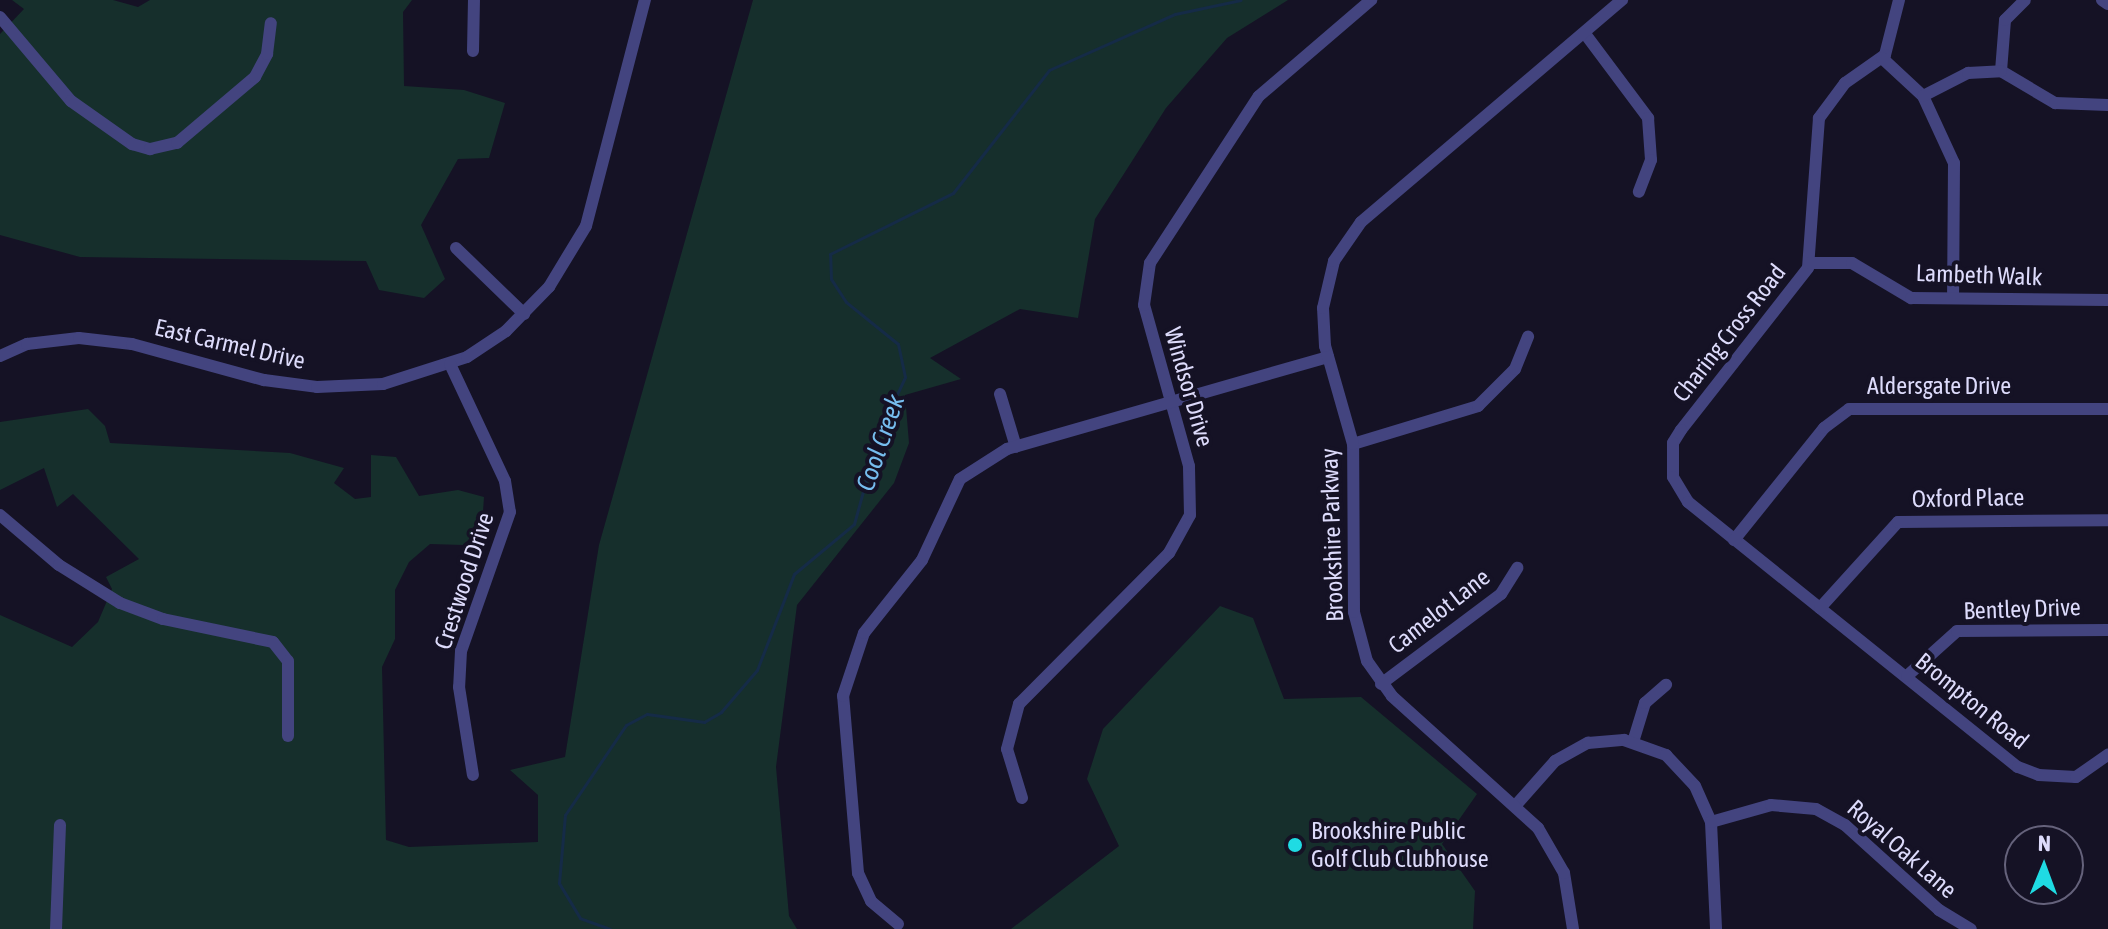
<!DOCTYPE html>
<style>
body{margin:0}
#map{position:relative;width:2108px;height:929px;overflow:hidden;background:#151225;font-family:"Asap Condensed",sans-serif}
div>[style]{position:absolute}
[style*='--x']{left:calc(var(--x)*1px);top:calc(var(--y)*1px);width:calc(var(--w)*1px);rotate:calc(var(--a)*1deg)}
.green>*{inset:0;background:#162f2c}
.stream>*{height:3px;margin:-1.5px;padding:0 1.5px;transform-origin:1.5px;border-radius:1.5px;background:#152b47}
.minor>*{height:12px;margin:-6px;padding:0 6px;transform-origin:6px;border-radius:6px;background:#43447f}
.dots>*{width:22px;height:22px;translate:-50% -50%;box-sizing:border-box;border:4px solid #151225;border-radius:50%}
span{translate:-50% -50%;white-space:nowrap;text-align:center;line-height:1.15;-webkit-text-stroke:8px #151225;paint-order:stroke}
.street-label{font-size:24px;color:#dddbfb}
.poi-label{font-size:24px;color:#dddbfb}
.left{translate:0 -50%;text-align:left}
.water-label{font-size:26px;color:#76bdee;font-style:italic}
.north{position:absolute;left:2004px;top:825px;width:80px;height:80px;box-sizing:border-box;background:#151225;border:2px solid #65627b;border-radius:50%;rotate:1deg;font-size:22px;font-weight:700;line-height:32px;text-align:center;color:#dddbfb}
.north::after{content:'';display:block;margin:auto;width:28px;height:36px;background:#1fdbe3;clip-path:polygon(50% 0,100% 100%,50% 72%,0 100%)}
</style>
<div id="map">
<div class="green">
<i style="clip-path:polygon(12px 0,113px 0,138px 7px,150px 0,412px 0,403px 12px,404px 86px,464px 90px,505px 103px,489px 158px,458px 159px,421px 225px,445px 279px,424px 298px,379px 290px,366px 261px,80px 257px,0 235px,0 34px,24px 9px)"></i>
<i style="clip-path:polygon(753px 0,1288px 0,1227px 38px,1166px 108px,1095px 219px,1078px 318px,1020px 309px,930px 358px,961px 379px,905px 395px,909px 443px,894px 483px,797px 605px,776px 767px,789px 916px,797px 929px,0 929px,0 615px,72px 647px,98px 622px,112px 589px,106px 577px,139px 559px,73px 494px,57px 507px,44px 468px,0 490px,0 422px,88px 409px,105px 426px,110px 443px,290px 453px,344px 468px,334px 483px,355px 499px,371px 497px,371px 455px,396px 457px,419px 496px,458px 490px,484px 497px,482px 527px,463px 545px,430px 544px,409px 562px,395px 590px,395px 639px,382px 667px,386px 840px,409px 847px,538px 842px,538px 795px,510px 770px,565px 757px,599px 545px)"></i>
<i style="clip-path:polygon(1220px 606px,1253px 618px,1284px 699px,1361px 697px,1477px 794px,1442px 844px,1475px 891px,1473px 929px,1011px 929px,1119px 846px,1087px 779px,1103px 729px)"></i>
</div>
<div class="stream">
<i style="--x:610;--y:929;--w:32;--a:-160"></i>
<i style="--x:580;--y:918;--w:41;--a:-121"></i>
<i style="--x:559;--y:883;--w:68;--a:-85"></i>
<i style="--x:565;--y:815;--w:109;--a:-55.9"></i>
<i style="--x:626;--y:725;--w:24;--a:-28"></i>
<i style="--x:647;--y:714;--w:58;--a:8"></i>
<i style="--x:704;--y:722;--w:20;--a:-30"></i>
<i style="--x:721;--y:712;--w:55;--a:-49.4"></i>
<i style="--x:757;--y:670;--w:103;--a:-68.9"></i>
<i style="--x:794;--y:574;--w:78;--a:-39.8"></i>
<i style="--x:854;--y:524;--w:94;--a:-74.6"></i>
<i style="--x:879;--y:433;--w:62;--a:-65.1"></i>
<i style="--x:905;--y:377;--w:34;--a:-102"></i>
<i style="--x:898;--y:344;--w:67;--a:-141.1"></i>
<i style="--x:846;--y:302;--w:27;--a:-123"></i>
<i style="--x:831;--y:279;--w:25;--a:-92"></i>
<i style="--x:830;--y:254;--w:137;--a:-26.4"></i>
<i style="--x:953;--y:193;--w:156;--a:-52"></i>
<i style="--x:1049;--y:70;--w:138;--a:-24"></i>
<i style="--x:1175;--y:14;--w:67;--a:-12"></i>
</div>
<div class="minor">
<i style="--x:1899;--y:0;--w:57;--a:104.3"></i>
<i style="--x:1885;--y:55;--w:49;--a:145"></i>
<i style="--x:1845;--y:83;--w:44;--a:126.6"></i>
<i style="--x:1819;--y:118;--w:150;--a:94.2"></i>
<i style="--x:1808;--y:268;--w:206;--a:128.1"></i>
<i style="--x:1681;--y:430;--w:15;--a:122"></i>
<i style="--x:1673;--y:443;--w:34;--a:90"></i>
<i style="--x:1673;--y:477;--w:29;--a:59"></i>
<i style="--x:1688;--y:502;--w:423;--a:38.8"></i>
<i style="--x:2018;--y:767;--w:22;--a:21"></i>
<i style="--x:2039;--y:775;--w:37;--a:3"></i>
<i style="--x:2076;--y:777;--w:39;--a:-35"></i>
<i style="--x:2102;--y:0;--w:7;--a:34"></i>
<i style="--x:0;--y:17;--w:110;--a:49.8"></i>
<i style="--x:71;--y:101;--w:75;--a:35.2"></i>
<i style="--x:132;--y:144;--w:19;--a:16"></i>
<i style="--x:150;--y:149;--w:28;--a:-13"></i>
<i style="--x:177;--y:143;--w:102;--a:-40.2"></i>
<i style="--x:255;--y:77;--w:26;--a:-62"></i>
<i style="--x:267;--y:54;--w:31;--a:-83"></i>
<i style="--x:1586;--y:35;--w:104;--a:53.2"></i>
<i style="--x:1648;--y:118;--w:42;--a:85.9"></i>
<i style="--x:1651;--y:160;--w:34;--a:111"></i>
<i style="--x:473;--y:51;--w:51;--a:-88.9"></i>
<i style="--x:1882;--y:58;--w:56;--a:42.8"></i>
<i style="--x:1923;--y:96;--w:74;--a:65.2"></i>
<i style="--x:1954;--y:163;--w:135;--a:90.4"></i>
<i style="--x:2001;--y:71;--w:63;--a:30.7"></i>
<i style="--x:2055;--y:103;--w:53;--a:2.2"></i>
<i style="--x:2001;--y:71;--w:51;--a:-85.5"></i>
<i style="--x:2005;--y:20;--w:28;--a:-45"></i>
<i style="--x:1923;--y:96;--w:51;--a:-27.1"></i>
<i style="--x:1968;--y:73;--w:33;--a:-3"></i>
<i style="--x:456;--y:248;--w:95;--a:44.1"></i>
<i style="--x:1810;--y:263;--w:42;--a:0"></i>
<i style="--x:1852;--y:263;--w:69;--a:30.7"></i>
<i style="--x:1911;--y:298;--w:197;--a:0.6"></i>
<i style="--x:0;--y:356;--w:30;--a:-24"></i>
<i style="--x:27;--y:344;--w:52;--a:-6.6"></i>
<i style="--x:79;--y:338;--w:53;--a:6.5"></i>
<i style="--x:132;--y:344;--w:137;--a:15.3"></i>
<i style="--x:264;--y:380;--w:53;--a:7.5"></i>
<i style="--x:317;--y:387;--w:66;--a:-2.6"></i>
<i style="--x:383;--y:384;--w:88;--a:-17.8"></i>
<i style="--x:467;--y:357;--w:47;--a:-33.7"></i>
<i style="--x:506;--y:331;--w:62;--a:-45.7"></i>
<i style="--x:549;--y:287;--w:71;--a:-58.8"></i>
<i style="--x:586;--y:226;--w:234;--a:-75.4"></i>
<i style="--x:450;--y:364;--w:129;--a:64.8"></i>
<i style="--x:505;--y:481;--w:31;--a:81"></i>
<i style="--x:510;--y:512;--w:147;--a:109.4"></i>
<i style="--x:461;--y:651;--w:36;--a:93"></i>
<i style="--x:459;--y:687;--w:89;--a:81"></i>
<i style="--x:1000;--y:394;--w:55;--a:73.2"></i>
<i style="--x:1353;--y:444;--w:131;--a:-16.9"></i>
<i style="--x:1478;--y:406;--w:52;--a:-45"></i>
<i style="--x:1515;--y:369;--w:35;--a:-68"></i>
<i style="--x:0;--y:515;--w:77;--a:40.3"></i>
<i style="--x:59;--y:565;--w:72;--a:31.9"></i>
<i style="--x:120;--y:603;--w:46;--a:20.4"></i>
<i style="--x:163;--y:619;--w:112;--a:11.8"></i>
<i style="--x:273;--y:642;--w:24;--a:52"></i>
<i style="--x:288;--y:661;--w:75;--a:90"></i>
<i style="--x:1734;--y:540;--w:144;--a:-51.2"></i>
<i style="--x:1824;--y:428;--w:31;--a:-37"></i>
<i style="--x:1849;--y:409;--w:259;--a:0"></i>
<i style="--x:1820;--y:608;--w:116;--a:-47.8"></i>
<i style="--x:1898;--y:522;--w:210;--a:-0.5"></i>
<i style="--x:1907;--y:676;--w:67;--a:-42"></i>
<i style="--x:1957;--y:631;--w:151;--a:-0.4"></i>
<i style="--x:1381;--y:684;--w:150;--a:-36.9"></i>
<i style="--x:1501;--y:594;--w:31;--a:-58"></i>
<i style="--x:1633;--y:742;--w:41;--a:-72.9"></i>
<i style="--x:1645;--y:703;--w:28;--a:-41"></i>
<i style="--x:1022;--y:798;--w:51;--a:-107"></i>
<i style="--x:1007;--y:749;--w:47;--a:-75.1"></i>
<i style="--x:1019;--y:704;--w:213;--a:-45.2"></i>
<i style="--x:1169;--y:553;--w:43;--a:-61.1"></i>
<i style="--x:1190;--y:515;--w:49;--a:-91.2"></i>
<i style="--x:1189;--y:466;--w:167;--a:-105.6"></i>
<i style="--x:1144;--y:305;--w:42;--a:-81.9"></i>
<i style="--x:1150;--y:263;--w:199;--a:-56.9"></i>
<i style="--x:1259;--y:96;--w:148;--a:-40.6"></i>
<i style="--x:1516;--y:805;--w:59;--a:-48.4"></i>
<i style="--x:1555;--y:761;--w:38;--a:-29"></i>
<i style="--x:1588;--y:743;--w:36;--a:-5"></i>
<i style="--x:1624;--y:740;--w:45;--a:19.7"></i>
<i style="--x:1666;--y:755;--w:42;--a:46.9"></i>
<i style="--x:1695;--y:786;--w:39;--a:66"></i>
<i style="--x:1711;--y:822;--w:107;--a:87.3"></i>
<i style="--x:1711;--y:822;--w:62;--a:-15.8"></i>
<i style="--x:1771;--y:805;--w:45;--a:5.1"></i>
<i style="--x:1816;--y:809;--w:33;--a:29"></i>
<i style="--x:1845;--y:825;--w:127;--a:42.1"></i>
<i style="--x:1939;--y:910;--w:37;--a:31"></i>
<i style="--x:898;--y:924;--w:35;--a:-140"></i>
<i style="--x:871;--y:901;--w:31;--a:-115"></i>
<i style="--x:858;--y:873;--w:178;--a:-94.8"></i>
<i style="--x:843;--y:696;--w:66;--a:-71.6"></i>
<i style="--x:864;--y:633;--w:93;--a:-51.5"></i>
<i style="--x:922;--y:560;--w:89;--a:-64.9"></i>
<i style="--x:960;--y:479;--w:56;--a:-32.6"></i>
<i style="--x:1007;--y:449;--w:334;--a:-16"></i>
<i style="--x:56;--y:929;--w:104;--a:-87.8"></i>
<i style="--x:1573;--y:929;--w:57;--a:-99.1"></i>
<i style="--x:1564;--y:873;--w:52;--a:-120"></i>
<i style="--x:1538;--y:828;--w:197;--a:-137.9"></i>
<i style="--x:1392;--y:696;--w:43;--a:-125.5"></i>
<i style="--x:1367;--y:661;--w:51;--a:-104.9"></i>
<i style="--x:1354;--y:612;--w:168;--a:-90.3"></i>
<i style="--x:1353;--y:444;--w:102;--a:-105.9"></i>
<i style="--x:1325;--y:346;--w:38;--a:-93"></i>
<i style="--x:1323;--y:308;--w:48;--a:-76.8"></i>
<i style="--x:1334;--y:261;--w:47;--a:-55.3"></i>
<i style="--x:1361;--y:222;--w:343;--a:-40.4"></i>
</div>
<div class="dots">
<i style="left:1295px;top:845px;background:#1fdbe3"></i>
</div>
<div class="street-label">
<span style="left:1979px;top:275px;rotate:2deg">Lambeth Walk</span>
<span style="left:1729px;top:333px;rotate:-52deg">Charing Cross Road</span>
<span style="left:230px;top:344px;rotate:13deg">East Carmel Drive</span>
<span style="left:1939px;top:386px">Aldersgate Drive</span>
<span style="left:1189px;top:387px;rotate:74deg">Windsor Drive</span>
<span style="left:1968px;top:498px;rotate:-1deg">Oxford Place</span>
<span style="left:1332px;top:535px;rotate:-92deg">Brookshire Parkway</span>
<span style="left:464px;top:581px;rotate:-72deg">Crestwood Drive</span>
<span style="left:2022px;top:609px;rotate:-2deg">Bentley Drive</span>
<span style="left:1439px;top:611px;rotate:-38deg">Camelot Lane</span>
<span style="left:1972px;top:701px;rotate:39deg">Brompton Road</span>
<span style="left:1902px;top:849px;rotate:41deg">Royal Oak Lane</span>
</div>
<div class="poi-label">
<span class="left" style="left:1311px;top:845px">Brookshire Public<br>Golf Club Clubhouse</span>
</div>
<div class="water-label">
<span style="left:881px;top:443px;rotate:-71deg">Cool Creek</span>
</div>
<div class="north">N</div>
</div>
